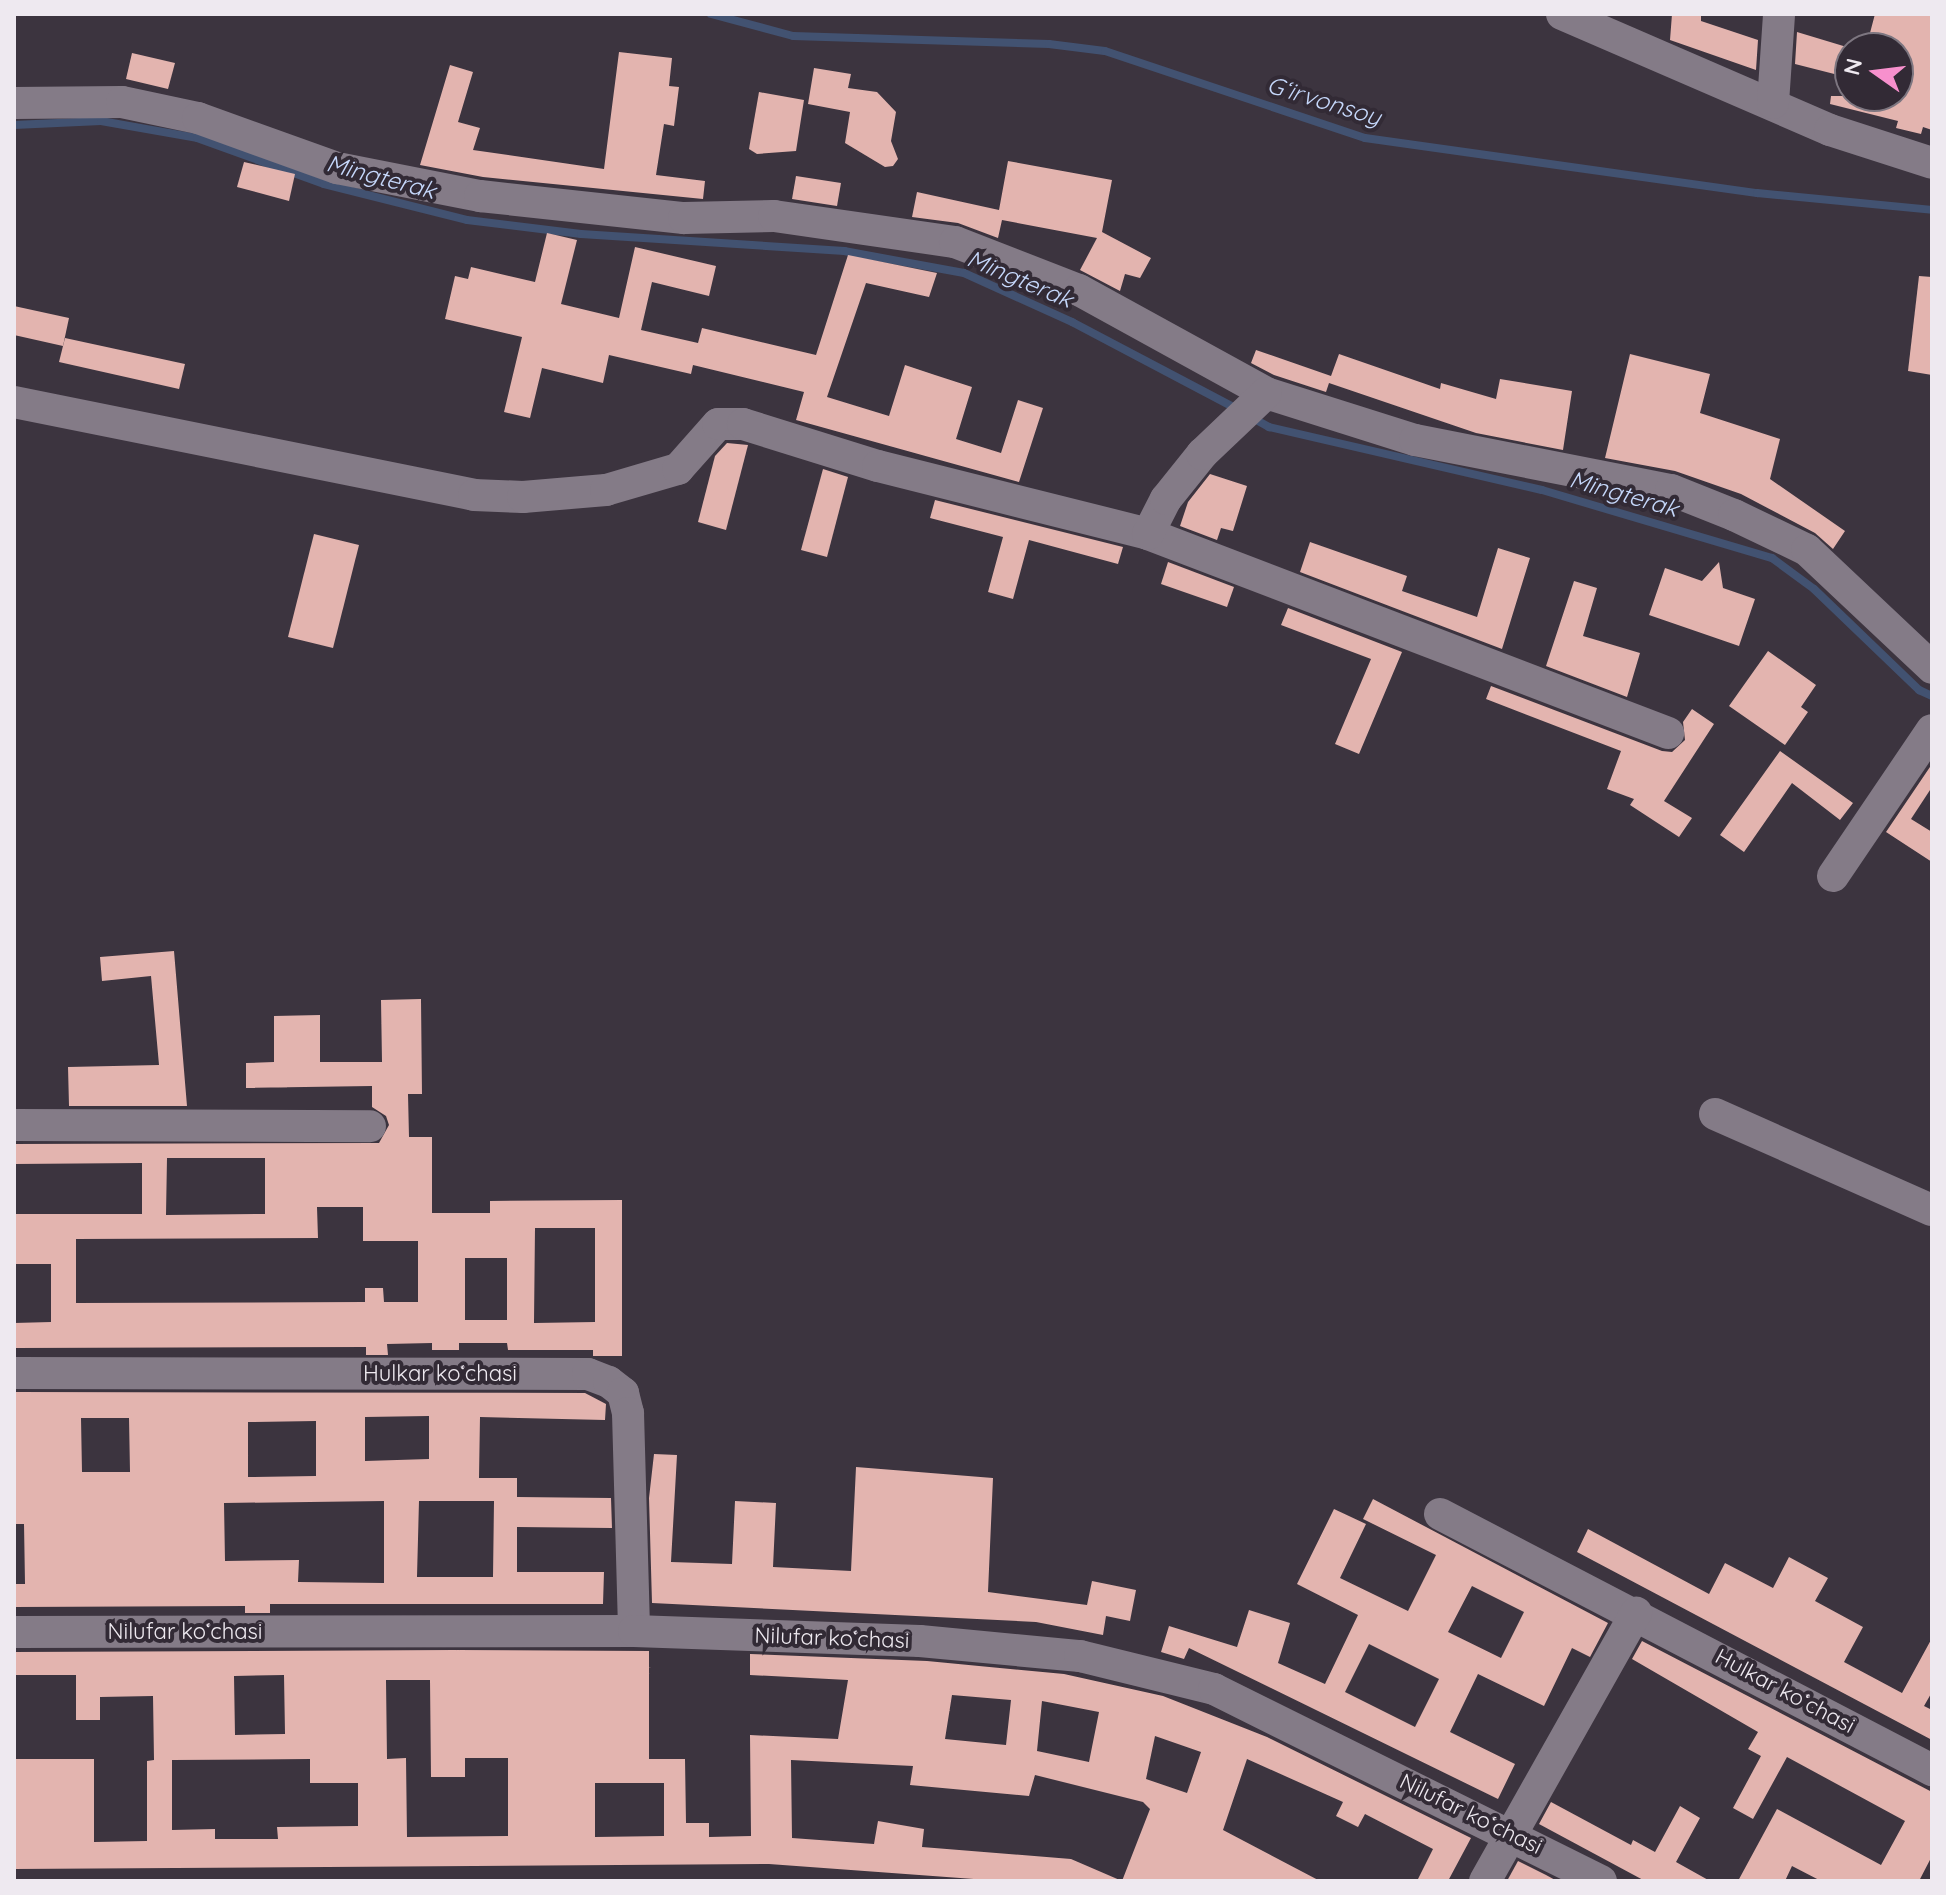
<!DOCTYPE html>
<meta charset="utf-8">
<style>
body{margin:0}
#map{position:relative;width:1946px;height:1895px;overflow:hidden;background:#3c343f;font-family:Quicksand,sans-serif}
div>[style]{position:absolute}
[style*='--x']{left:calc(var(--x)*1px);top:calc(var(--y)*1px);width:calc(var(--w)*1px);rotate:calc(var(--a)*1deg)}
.stream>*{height:8px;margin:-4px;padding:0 4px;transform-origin:4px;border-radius:4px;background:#425271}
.building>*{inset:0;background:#e3b4af}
.minor>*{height:32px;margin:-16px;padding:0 16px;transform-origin:16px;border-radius:16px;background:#847b87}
span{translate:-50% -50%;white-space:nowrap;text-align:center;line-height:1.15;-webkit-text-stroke:8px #322a35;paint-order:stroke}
.street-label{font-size:22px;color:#eee9f0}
.water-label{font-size:24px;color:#c5d7fa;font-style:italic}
.frame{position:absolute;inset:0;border:16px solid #eee9f0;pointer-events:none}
.north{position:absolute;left:1834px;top:32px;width:80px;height:80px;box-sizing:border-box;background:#322a35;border:2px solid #7d7680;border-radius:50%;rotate:284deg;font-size:22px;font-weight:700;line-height:32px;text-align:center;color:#eee9f0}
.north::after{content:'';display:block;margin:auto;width:28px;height:36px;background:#f790cd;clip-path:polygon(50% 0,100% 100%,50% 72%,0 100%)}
</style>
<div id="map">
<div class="stream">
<i style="--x:711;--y:14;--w:85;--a:15"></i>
<i style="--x:793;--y:36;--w:256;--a:1.8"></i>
<i style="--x:1049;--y:44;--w:56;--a:7.1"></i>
<i style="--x:1105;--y:51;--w:274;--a:18.5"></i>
<i style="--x:1365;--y:138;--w:396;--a:8"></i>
<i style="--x:1757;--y:193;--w:176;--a:5.5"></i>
<i style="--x:14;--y:125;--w:87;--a:-2.6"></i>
<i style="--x:101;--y:121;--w:97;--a:10"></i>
<i style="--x:197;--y:138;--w:135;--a:19.9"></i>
<i style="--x:324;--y:184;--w:147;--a:14.1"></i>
<i style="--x:467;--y:220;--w:115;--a:7"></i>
<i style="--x:581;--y:234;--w:264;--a:3.7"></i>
<i style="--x:844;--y:251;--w:122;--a:10.4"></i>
<i style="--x:964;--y:273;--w:119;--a:24.4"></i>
<i style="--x:1072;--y:322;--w:189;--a:27.8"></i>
<i style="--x:1251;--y:417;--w:21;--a:29"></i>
<i style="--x:1269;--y:427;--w:280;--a:13"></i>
<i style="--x:1542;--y:490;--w:240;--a:16.5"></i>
<i style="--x:1772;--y:558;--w:52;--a:36.4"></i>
<i style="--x:1814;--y:589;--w:146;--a:43.9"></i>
<i style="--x:1919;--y:690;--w:14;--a:25"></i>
</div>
<div class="building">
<i style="clip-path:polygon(1672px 14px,1701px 14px,1701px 21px,1758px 40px,1756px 70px,1670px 40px)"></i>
<i style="clip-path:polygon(1875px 14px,1932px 14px,1932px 130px,1923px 127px,1921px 134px,1896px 128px,1898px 121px,1830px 104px,1831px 96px,1898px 96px,1898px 48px,1866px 48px)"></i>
<i style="clip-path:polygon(1797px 32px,1850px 48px,1850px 78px,1795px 64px)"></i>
<i style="clip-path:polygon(619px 52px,672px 58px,669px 86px,679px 87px,674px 126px,664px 124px,656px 175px,705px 181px,703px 199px,483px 177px,420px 165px,450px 65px,473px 72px,458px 122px,480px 128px,473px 150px,604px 169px)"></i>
<i style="clip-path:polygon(132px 53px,175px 63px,168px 89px,126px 79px)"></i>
<i style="clip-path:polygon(814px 68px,851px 74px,848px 88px,877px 92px,896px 112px,891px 141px,898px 159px,893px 166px,885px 167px,845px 143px,850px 112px,808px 104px)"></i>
<i style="clip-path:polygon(759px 92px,804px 100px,796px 151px,757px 154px,749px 149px)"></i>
<i style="clip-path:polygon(1008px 161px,1112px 180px,1102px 232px,1151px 258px,1140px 278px,1125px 274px,1120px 291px,1080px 270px,1097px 238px,1002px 220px,998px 238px,958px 223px,912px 217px,917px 192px,999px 210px)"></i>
<i style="clip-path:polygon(244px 162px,295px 174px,289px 201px,237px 187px)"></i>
<i style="clip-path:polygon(796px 176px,841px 183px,837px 206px,792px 199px)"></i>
<i style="clip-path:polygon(547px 233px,577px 240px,561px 304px,619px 318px,635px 247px,716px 266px,709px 296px,652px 282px,641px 330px,698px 343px,702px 328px,816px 355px,848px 255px,937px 273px,929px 297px,866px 283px,827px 397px,889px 416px,905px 365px,935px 375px,972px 387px,956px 439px,1001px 453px,1018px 400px,1043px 408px,1019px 482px,796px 420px,804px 392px,693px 365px,691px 374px,609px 355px,603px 383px,542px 368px,530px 418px,504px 412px,522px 337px,445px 319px,455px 276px,468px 279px,471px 267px,535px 282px)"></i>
<i style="clip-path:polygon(1919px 276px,1932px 277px,1932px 375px,1908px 371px)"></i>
<i style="clip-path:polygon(14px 306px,69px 318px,63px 346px,14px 335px)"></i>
<i style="clip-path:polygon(65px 338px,185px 364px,179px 389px,59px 362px)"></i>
<i style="clip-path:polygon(1256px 350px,1331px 376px,1339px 354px,1440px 389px,1441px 383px,1496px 399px,1500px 379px,1572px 391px,1563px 450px,1476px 433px,1329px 383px,1326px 392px,1274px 375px,1251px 363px)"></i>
<i style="clip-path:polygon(1630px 354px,1710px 374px,1700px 413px,1780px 439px,1770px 479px,1845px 531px,1833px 549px,1815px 533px,1741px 494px,1675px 471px,1605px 458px)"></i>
<i style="clip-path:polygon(727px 443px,748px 445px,726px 530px,698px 522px,715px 456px)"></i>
<i style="clip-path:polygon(823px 469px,848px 477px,827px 557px,801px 550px)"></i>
<i style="clip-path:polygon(1210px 474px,1247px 486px,1233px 531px,1221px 528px,1217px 540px,1180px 526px,1188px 502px)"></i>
<i style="clip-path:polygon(935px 500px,1123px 547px,1118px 564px,1029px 540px,1013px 599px,988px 592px,1003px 537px,930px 518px)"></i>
<i style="clip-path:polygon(314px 534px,359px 545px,333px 648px,288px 637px)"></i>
<i style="clip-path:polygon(1310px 542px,1407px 576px,1402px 591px,1477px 617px,1498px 548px,1530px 558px,1502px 649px,1300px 572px)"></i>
<i style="clip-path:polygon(1168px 562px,1234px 587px,1227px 607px,1161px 584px)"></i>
<i style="clip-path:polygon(1719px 562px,1723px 588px,1755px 599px,1739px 646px,1649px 615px,1665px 568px,1702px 581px)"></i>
<i style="clip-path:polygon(1574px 581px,1597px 588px,1583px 636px,1640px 653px,1627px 697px,1546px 666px)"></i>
<i style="clip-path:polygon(1288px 608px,1402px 652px,1359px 754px,1335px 744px,1371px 659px,1281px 625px)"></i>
<i style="clip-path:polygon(1768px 651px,1816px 685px,1801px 707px,1808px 712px,1785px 745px,1729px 706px)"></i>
<i style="clip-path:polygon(1491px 686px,1662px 751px,1672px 752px,1685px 740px,1683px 722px,1692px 709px,1714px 724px,1664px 801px,1692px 818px,1679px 837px,1630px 805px,1634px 799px,1607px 789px,1621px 751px,1486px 699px)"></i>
<i style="clip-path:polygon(1780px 751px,1853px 803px,1840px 820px,1792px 783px,1744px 852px,1720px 835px)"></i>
<i style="clip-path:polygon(1932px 764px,1932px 787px,1911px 819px,1932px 832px,1932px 862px,1886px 832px)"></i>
<i style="clip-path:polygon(174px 951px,187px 1106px,69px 1106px,68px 1067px,159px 1065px,151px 976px,102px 981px,100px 957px)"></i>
<i style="clip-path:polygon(evenodd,421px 999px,422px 1094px,408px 1094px,409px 1137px,432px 1137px,432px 1213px,490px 1213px,490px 1201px,622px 1200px,622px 1356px,593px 1356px,593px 1350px,508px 1350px,507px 1343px,459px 1343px,459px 1350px,432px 1350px,432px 1343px,387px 1344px,388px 1355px,366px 1355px,366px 1347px,14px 1348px,14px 1323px,51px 1322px,51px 1264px,14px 1264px,14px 1214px,142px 1214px,142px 1163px,14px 1164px,14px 1144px,379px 1143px,389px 1125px,386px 1116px,372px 1107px,372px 1086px,246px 1088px,246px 1063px,274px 1062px,274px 1016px,320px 1015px,320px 1062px,382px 1062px,381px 1000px,421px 999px,167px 1158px,265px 1158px,265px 1214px,166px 1215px,167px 1158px,421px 999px,317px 1207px,363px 1207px,363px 1241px,418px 1241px,418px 1302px,384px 1302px,383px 1288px,365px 1288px,365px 1302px,76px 1303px,76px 1239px,318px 1238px,317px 1207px,421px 999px,535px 1228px,595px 1228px,595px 1322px,534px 1323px,535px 1228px,421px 999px,465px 1258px,507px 1258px,507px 1320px,465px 1320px,465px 1258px)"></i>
<i style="clip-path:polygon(evenodd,14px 1392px,585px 1393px,606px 1404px,605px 1420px,480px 1417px,479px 1478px,517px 1478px,517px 1497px,611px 1498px,612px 1528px,517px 1527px,517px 1572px,604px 1572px,603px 1604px,270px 1604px,270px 1613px,245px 1613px,245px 1606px,14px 1607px,14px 1584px,25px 1584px,24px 1524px,14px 1524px,14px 1392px,429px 1416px,429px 1459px,365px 1461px,365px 1417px,429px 1416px,14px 1392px,81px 1418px,129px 1418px,130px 1472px,82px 1472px,81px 1418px,14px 1392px,316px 1421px,316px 1476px,248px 1477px,248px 1422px,316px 1421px,14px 1392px,384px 1501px,384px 1583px,298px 1582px,299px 1560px,225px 1561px,224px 1503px,384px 1501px,14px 1392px,419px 1501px,494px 1501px,493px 1577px,417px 1577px,419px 1501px)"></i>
<i style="clip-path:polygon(654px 1454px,677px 1455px,671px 1562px,732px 1564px,735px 1501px,776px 1503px,773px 1567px,851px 1571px,856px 1467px,993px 1478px,988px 1592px,1087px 1605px,1092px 1581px,1136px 1590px,1130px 1621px,1106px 1616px,1103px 1635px,1036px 1622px,652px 1603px,649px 1498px)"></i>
<i style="clip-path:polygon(evenodd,1373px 1499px,1608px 1623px,1590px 1657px,1572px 1648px,1544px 1706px,1478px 1674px,1450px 1732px,1515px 1764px,1498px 1799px,1189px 1648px,1184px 1659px,1161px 1652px,1169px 1626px,1237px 1647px,1249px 1610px,1290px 1623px,1278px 1663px,1325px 1684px,1358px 1615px,1297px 1584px,1334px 1509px,1366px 1524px,1340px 1578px,1408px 1611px,1436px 1555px,1363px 1519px,1373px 1499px,1472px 1586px,1524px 1612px,1501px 1658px,1448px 1632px,1472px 1586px,1373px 1499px,1369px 1644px,1439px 1679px,1415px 1727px,1345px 1692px,1369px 1644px)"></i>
<i style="clip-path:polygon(1588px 1529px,1709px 1594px,1725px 1563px,1773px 1588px,1789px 1557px,1828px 1578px,1815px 1601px,1863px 1627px,1844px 1662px,1902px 1693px,1932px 1638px,1932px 1692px,1924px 1706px,1932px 1710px,1932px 1740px,1577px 1552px)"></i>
<i style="clip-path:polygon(1642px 1641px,1932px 1792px,1932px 1856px,1919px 1881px,1821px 1881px,1792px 1866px,1785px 1881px,1738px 1881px,1777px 1809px,1881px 1865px,1905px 1821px,1787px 1757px,1753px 1819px,1733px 1808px,1761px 1756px,1748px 1749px,1758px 1732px,1632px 1659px)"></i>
<i style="clip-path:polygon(evenodd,454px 1650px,649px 1651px,649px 1759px,685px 1759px,686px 1823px,709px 1823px,709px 1837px,751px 1836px,750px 1735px,838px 1739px,848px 1680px,750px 1675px,750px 1654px,927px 1661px,1064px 1674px,1163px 1696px,1267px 1737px,1471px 1838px,1448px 1881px,1417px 1881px,1433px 1849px,1365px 1814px,1358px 1827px,1336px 1816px,1343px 1802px,1247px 1759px,1223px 1830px,1320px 1881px,1122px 1881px,1150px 1809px,1143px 1802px,1035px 1775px,1029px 1796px,910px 1785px,913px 1766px,791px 1760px,792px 1838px,874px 1844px,878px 1821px,924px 1829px,922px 1847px,1071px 1859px,1122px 1881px,1001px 1881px,769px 1864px,14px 1869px,14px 1759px,94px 1759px,94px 1842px,147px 1841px,147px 1761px,154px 1760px,153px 1696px,100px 1697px,100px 1720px,76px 1720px,76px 1675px,14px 1675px,14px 1652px,454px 1650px,284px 1675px,285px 1734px,235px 1735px,234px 1676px,284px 1675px,454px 1650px,386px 1680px,430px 1680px,431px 1777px,465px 1777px,465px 1758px,508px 1758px,508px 1836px,407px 1837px,406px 1758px,387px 1759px,386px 1680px,454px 1650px,952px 1695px,1011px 1700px,1006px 1745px,945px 1739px,952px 1695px,454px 1650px,1042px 1701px,1099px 1712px,1089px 1762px,1037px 1751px,1042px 1701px,454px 1650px,1155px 1736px,1201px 1752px,1187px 1793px,1146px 1779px,1155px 1736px,454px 1650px,310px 1759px,310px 1783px,358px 1783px,358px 1826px,277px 1827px,278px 1839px,215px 1839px,215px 1829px,172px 1830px,172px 1760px,310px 1759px,454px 1650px,595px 1783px,664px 1783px,664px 1836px,595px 1837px,595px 1783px)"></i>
<i style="clip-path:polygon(1551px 1802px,1631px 1845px,1633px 1840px,1655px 1852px,1680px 1806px,1700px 1818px,1676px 1862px,1710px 1881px,1645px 1881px,1539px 1824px)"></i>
<i style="clip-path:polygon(1518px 1861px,1546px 1875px,1557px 1881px,1507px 1881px)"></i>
</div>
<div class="minor">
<i style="--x:1562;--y:14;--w:292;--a:23.4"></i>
<i style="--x:1830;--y:130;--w:107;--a:17.9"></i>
<i style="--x:14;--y:103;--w:108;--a:-0.5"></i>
<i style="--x:122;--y:102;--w:78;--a:11.9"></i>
<i style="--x:198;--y:118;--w:148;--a:19.8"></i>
<i style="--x:337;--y:168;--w:146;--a:11.1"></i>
<i style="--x:480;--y:196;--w:205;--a:6.2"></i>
<i style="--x:684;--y:218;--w:90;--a:-1.3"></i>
<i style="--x:774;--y:216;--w:183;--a:8.2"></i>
<i style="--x:955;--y:242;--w:133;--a:21.2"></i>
<i style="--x:1079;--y:290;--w:213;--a:28.8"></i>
<i style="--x:1266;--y:393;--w:156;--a:17.5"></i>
<i style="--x:1415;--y:440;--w:261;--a:11.1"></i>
<i style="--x:1671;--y:490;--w:68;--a:21.6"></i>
<i style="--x:1734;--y:515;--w:81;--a:25.6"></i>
<i style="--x:1807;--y:550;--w:172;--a:43.3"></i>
<i style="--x:1773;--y:103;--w:89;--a:-86.1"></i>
<i style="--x:14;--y:402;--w:469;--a:11.4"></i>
<i style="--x:474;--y:495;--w:49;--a:2.3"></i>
<i style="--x:523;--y:497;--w:83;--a:-4.8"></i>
<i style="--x:606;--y:490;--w:75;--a:-16.3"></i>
<i style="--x:678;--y:469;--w:60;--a:-48.4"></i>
<i style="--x:718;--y:424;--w:25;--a:0"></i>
<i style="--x:743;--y:424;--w:141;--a:17.3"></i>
<i style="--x:878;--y:466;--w:278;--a:14.1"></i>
<i style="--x:1148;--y:534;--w:557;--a:20.94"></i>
<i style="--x:1148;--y:534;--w:39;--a:-63"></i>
<i style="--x:1166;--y:499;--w:58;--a:-51.3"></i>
<i style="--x:1202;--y:454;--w:88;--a:-43.6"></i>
<i style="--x:1833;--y:876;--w:176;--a:-55.9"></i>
<i style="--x:1715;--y:1114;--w:237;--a:23.9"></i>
<i style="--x:14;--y:1125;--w:356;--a:0.2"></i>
<i style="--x:14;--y:1373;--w:574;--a:0.1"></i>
<i style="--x:588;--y:1374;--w:22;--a:21"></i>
<i style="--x:609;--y:1382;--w:18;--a:38"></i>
<i style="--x:623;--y:1393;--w:21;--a:76"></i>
<i style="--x:628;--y:1413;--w:218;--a:88.4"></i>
<i style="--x:1440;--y:1514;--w:555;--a:27.49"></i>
<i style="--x:14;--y:1632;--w:620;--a:-0.09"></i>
<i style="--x:634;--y:1631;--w:286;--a:2"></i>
<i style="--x:920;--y:1641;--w:161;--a:5.4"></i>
<i style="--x:1080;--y:1656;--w:138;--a:13.8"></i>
<i style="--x:1214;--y:1689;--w:432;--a:26.4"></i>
<i style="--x:1485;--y:1881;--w:308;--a:-60.6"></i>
</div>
<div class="street-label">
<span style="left:440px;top:1374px">Hulkar koʻchasi</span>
<span style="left:185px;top:1632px">Nilufar koʻchasi</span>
<span style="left:832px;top:1638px;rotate:2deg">Nilufar koʻchasi</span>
<span style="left:1785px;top:1691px;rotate:28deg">Hulkar koʻchasi</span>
<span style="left:1471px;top:1814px;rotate:26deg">Nilufar koʻchasi</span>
</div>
<div class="water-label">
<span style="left:1324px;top:101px;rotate:17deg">G‘irvonsoy</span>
<span style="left:381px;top:177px;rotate:15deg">Mingterak</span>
<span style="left:1020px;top:279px;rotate:23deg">Mingterak</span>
<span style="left:1624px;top:494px;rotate:16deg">Mingterak</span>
</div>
<div class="frame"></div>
<div class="north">N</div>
</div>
